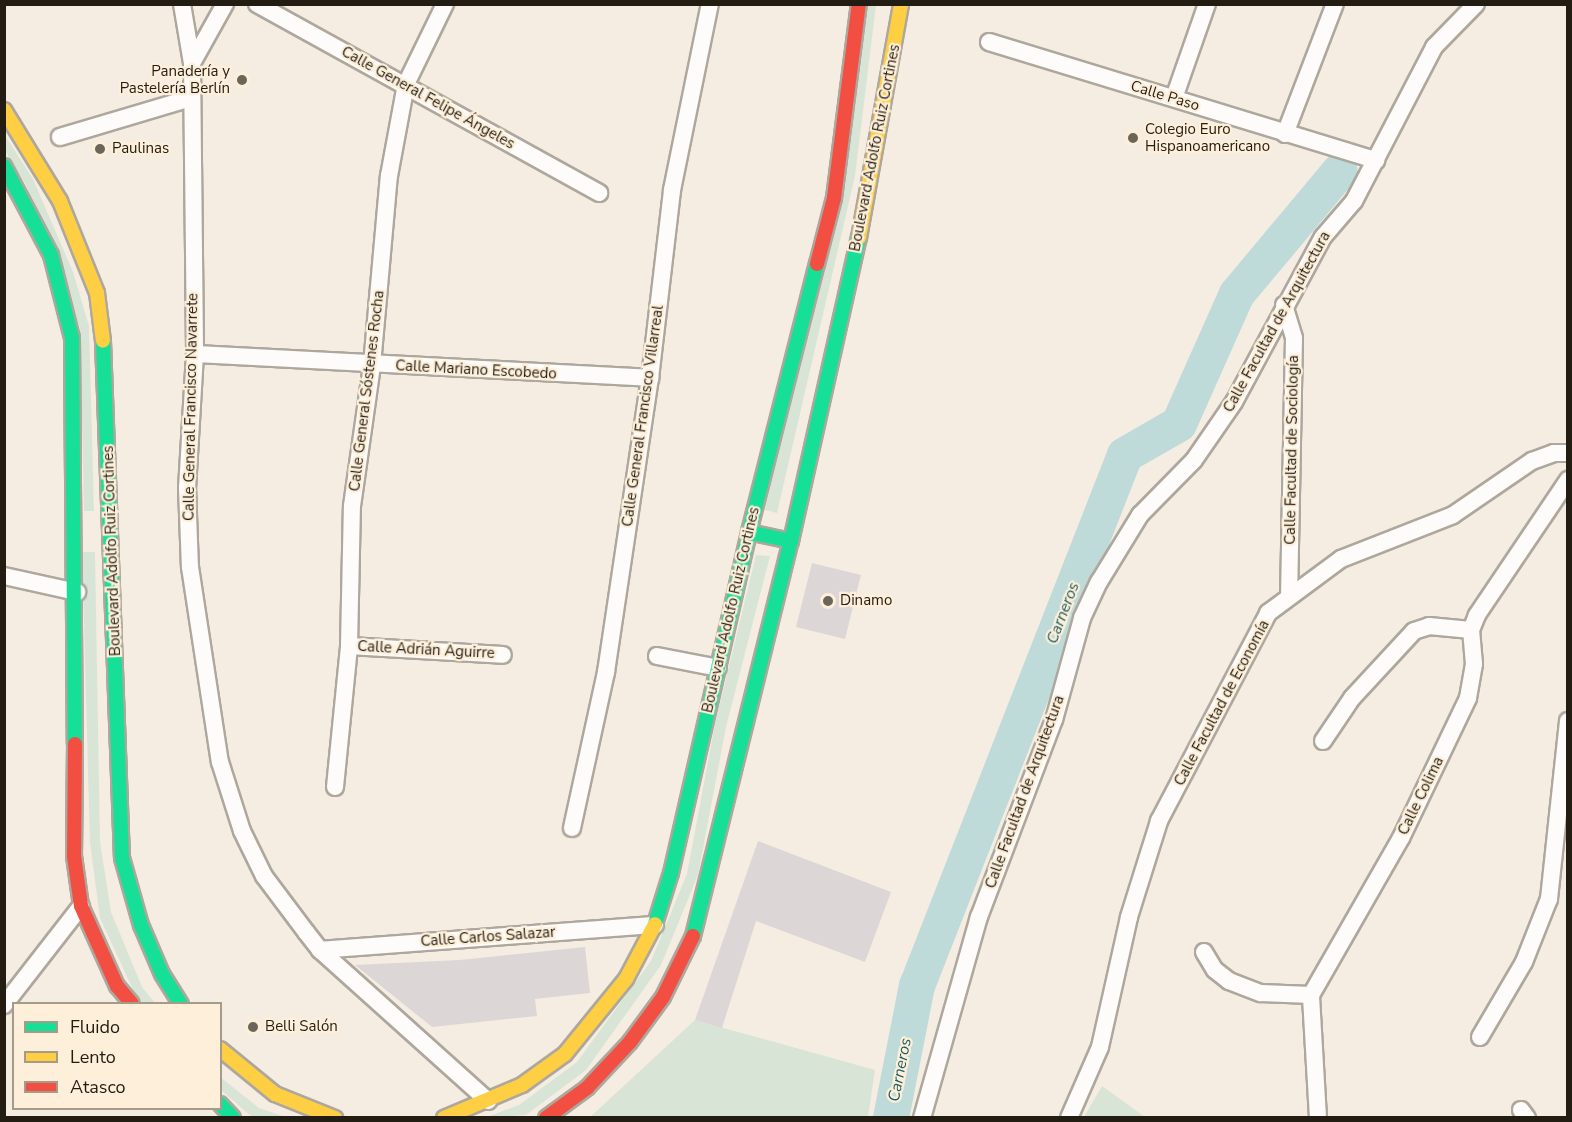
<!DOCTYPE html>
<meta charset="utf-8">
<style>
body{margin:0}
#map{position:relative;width:1572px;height:1122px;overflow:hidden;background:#f5ede1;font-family:"Nunito Sans",sans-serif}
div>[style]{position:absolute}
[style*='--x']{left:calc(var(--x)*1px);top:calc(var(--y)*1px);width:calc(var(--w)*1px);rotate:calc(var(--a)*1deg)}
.green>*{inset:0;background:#d8e5d6}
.river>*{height:36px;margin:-18px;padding:0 18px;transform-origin:18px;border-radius:18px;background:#bedbd9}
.building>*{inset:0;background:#ddd6d6}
.roads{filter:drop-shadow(2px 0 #aea79d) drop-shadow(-2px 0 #aea79d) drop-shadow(0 2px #aea79d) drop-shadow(0 -2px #aea79d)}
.street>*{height:16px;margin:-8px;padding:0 8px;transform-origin:8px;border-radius:8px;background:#fefcfa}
.fast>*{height:14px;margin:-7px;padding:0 7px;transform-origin:7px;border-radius:7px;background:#16e098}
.slow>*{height:14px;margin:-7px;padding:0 7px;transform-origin:7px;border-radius:7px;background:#ffcf43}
.jam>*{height:14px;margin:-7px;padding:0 7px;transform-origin:7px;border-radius:7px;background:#f24e42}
.dots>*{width:16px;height:16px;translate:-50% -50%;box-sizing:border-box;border:3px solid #fdefd9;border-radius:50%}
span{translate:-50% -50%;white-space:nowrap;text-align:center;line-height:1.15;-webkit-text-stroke:4.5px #fdefd9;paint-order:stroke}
.poi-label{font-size:15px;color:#221c12}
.right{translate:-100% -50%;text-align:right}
.left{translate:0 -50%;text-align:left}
.street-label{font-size:15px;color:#221c12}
.water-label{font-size:16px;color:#1e5c60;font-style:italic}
.frame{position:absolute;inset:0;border:6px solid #221c12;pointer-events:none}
.legend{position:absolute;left:12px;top:1002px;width:210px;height:108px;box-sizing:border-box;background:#fdefd9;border:2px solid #a59b89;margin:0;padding:8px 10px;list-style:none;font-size:18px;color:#221c12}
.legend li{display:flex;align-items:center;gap:12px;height:30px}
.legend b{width:30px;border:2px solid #a59b89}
</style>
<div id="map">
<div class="green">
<i style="clip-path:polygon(865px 5px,876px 5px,855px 176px,777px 513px,765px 510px)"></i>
<i style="clip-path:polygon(4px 134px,33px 179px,73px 272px,89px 326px,94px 511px,84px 511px,80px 328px,26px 185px,5px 151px)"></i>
<i style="clip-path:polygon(82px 552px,95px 552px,100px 842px,111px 912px,142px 987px,155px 1003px,143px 1003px,134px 992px,100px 918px,90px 843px)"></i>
<i style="clip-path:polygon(756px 555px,770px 556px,726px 727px,698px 875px,661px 965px,586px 1070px,526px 1115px,484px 1118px,519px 1105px,577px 1062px,651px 961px,687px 874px,715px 724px)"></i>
<i style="clip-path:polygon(695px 1020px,875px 1070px,868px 1117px,589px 1118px)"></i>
<i style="clip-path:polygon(220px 1077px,259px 1108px,286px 1117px,252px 1117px,221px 1090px)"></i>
<i style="clip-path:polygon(1102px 1086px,1145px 1117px,1084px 1117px)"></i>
</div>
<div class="river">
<i style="--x:891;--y:1118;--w:135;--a:-78.9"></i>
<i style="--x:917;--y:986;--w:570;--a:-68.61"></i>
<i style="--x:1125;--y:455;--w:62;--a:-29.9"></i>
<i style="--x:1179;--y:424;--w:142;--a:-66"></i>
<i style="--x:1237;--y:294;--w:160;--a:-50.1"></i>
</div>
<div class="building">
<i style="clip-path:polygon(812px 563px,861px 575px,845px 639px,796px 627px)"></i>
<i style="clip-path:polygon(758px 841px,891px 892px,865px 962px,756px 921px,722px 1028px,695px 1020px)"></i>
<i style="clip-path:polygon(585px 947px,590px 993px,535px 999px,537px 1016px,432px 1027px,355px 965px,460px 960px)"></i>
</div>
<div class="roads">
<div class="street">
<i style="--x:182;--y:4;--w:60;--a:80.4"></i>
<i style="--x:192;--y:63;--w:291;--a:89.4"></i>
<i style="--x:195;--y:354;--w:133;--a:93.4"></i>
<i style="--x:187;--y:487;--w:80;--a:87.9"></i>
<i style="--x:190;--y:567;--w:197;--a:81.3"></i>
<i style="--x:220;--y:762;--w:72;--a:72.3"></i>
<i style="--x:242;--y:831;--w:50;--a:63.9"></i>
<i style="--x:264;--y:876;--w:70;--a:53.1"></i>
<i style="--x:306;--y:932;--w:23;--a:52"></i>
<i style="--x:320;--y:950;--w:226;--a:41.9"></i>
<i style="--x:257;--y:4;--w:391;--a:28.9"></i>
<i style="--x:989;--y:42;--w:405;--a:17"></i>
<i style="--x:192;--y:63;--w:68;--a:-60.8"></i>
<i style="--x:1174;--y:98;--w:100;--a:-70.7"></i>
<i style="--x:1285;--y:134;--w:139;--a:-69"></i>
<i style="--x:60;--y:137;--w:137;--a:-16.6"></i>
<i style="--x:1284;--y:305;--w:34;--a:73"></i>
<i style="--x:1294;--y:338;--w:258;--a:91.1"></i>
<i style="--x:195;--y:354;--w:456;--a:3"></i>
<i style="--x:4;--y:576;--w:75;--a:12.4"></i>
<i style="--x:349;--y:646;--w:154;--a:3.3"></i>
<i style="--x:657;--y:656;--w:62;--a:11.1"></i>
<i style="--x:1323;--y:741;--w:52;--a:-56"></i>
<i style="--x:1352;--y:698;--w:91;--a:-47.2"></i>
<i style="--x:1414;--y:631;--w:16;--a:-18"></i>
<i style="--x:1429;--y:626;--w:42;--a:5.4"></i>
<i style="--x:335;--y:787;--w:142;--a:-84.3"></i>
<i style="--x:349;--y:646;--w:140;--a:-88.8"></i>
<i style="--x:352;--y:506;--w:142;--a:-81.9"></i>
<i style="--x:372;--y:365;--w:190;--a:-84.9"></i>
<i style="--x:389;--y:176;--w:94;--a:-79.5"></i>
<i style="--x:406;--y:84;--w:89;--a:-64"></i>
<i style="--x:572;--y:828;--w:160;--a:-77.7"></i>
<i style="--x:606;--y:672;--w:297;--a:-81.5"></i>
<i style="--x:650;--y:378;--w:189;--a:-83.3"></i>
<i style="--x:672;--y:190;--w:190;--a:-78.5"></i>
<i style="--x:320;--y:950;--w:336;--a:-4.3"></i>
<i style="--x:1204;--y:952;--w:21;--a:59"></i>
<i style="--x:1215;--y:970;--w:18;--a:38"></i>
<i style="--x:1229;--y:981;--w:34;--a:21"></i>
<i style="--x:1261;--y:993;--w:50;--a:2.3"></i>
<i style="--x:4;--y:1005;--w:125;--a:-52.1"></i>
<i style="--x:1480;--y:1037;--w:87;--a:-59.6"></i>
<i style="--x:1524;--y:962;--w:68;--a:-68.4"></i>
<i style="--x:1549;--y:899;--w:179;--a:-83.9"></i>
<i style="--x:1521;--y:1110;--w:10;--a:53"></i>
<i style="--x:922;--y:1118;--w:209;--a:-74.2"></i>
<i style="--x:979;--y:917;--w:211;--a:-69.2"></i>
<i style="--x:1054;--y:720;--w:106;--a:-74.6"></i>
<i style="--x:1082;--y:618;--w:40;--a:-65"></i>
<i style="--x:1099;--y:582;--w:79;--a:-58.5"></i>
<i style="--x:1140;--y:515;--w:77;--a:-45.5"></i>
<i style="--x:1194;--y:460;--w:70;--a:-55.4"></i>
<i style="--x:1234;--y:402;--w:187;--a:-61.7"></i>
<i style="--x:1323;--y:237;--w:48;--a:-49.3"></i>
<i style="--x:1354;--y:201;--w:174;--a:-62.5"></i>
<i style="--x:1434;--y:47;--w:60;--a:-45.7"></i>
<i style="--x:1069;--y:1118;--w:77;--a:-66.4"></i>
<i style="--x:1100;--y:1047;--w:133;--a:-77.4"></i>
<i style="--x:1129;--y:917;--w:101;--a:-72.6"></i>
<i style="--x:1159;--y:821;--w:235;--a:-62.3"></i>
<i style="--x:1268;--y:613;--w:91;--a:-36.5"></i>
<i style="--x:1341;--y:559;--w:120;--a:-21.4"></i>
<i style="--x:1453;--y:515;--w:96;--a:-34.4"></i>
<i style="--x:1532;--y:461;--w:23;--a:-20"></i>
<i style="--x:1554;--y:453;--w:14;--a:0"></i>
<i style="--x:1318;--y:1118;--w:123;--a:-93.3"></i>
<i style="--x:1311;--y:995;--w:181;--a:-60.2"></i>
<i style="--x:1401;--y:838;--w:155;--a:-64.4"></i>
<i style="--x:1468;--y:698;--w:35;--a:-80"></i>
<i style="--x:1474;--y:664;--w:34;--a:-95"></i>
<i style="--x:1471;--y:630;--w:16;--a:-68"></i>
<i style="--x:1477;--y:615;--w:163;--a:-56"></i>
</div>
<div class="fast">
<i style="--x:4;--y:166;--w:101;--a:62.2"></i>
<i style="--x:51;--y:255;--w:86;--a:75.8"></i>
<i style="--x:72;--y:338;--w:406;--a:89.6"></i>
<i style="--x:103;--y:341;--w:517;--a:87.9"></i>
<i style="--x:122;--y:858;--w:70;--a:74.2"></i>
<i style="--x:141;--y:925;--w:53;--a:66.8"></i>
<i style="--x:162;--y:974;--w:36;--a:58"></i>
<i style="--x:749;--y:532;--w:43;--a:12.1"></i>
<i style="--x:655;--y:924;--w:53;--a:-72.6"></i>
<i style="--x:671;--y:873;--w:350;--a:-77.1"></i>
<i style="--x:749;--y:532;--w:276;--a:-75.8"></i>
<i style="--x:693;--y:936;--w:407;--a:-76.1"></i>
<i style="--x:791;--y:541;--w:311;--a:-77.4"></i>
<i style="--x:220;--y:1104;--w:19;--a:47"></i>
</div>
<div class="slow">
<i style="--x:4;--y:110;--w:107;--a:58.4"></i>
<i style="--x:60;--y:201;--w:99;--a:68.1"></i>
<i style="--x:97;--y:293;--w:48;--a:82.9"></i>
<i style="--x:859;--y:238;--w:238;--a:-79.8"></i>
<i style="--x:220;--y:1049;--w:71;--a:39.3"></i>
<i style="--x:275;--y:1094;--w:65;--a:21.8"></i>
<i style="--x:444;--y:1118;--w:85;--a:-22.9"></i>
<i style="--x:522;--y:1085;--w:53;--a:-35.8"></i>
<i style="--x:565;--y:1054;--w:97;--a:-50.9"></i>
<i style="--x:626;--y:979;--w:62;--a:-62.2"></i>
</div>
<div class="jam">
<i style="--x:817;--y:264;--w:68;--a:-75.6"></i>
<i style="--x:834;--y:198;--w:196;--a:-82.7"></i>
<i style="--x:75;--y:744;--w:112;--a:90.5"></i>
<i style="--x:74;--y:856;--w:50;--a:82"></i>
<i style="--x:81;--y:906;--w:88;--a:65.8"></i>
<i style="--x:117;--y:986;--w:23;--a:50"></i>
<i style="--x:546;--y:1118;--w:51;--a:-36.2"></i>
<i style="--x:587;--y:1088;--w:63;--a:-46.9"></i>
<i style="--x:630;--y:1042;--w:56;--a:-53.7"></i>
<i style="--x:663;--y:997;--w:68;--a:-63.8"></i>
</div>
</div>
<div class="dots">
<i style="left:242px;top:80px;background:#6c655a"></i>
<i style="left:1133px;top:138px;background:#6c655a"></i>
<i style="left:100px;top:149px;background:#6c655a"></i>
<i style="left:828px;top:601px;background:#6c655a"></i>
<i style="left:253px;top:1027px;background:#6c655a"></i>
</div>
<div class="poi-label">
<span class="right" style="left:230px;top:80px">Panadería y<br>Pastelería Berlín</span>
<span class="left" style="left:1145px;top:138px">Colegio Euro<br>Hispanoamericano</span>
<span class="left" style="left:112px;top:149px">Paulinas</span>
<span class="left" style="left:840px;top:601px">Dinamo</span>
<span class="left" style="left:265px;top:1027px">Belli Salón</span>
</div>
<div class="street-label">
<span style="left:1165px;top:96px;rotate:17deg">Calle Paso</span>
<span style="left:428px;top:98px;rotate:29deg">Calle General Felipe Ángeles</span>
<span style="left:875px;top:148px;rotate:-79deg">Boulevard Adolfo Ruiz Cortines</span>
<span style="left:1277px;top:322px;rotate:-61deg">Calle Facultad de Arquitectura</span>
<span style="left:476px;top:370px;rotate:3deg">Calle Mariano Escobedo</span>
<span style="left:367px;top:391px;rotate:-83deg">Calle General Sóstenes Rocha</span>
<span style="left:191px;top:407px;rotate:-89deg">Calle General Francisco Navarrete</span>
<span style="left:643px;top:416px;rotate:-82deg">Calle General Francisco Villarreal</span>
<span style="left:1292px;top:450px;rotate:-89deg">Calle Facultad de Sociología</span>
<span style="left:112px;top:551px;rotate:-92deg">Boulevard Adolfo Ruiz Cortines</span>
<span style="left:731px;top:610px;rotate:-77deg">Boulevard Adolfo Ruiz Cortines</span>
<span style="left:426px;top:650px;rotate:3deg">Calle Adrián Aguirre</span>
<span style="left:1222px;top:703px;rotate:-62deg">Calle Facultad de Economía</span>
<span style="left:1025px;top:792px;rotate:-70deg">Calle Facultad de Arquitectura</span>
<span style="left:1421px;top:796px;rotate:-64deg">Calle Colima</span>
<span style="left:488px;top:937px;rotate:-4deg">Calle Carlos Salazar</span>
</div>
<div class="water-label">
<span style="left:1063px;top:613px;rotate:-69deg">Carneros</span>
<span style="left:900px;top:1070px;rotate:-79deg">Carneros</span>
</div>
<div class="frame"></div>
<ul class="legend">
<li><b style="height:8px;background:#16e098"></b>Fluido</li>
<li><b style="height:8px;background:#ffcf43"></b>Lento</li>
<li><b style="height:8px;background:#f24e42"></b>Atasco</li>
</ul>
</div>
